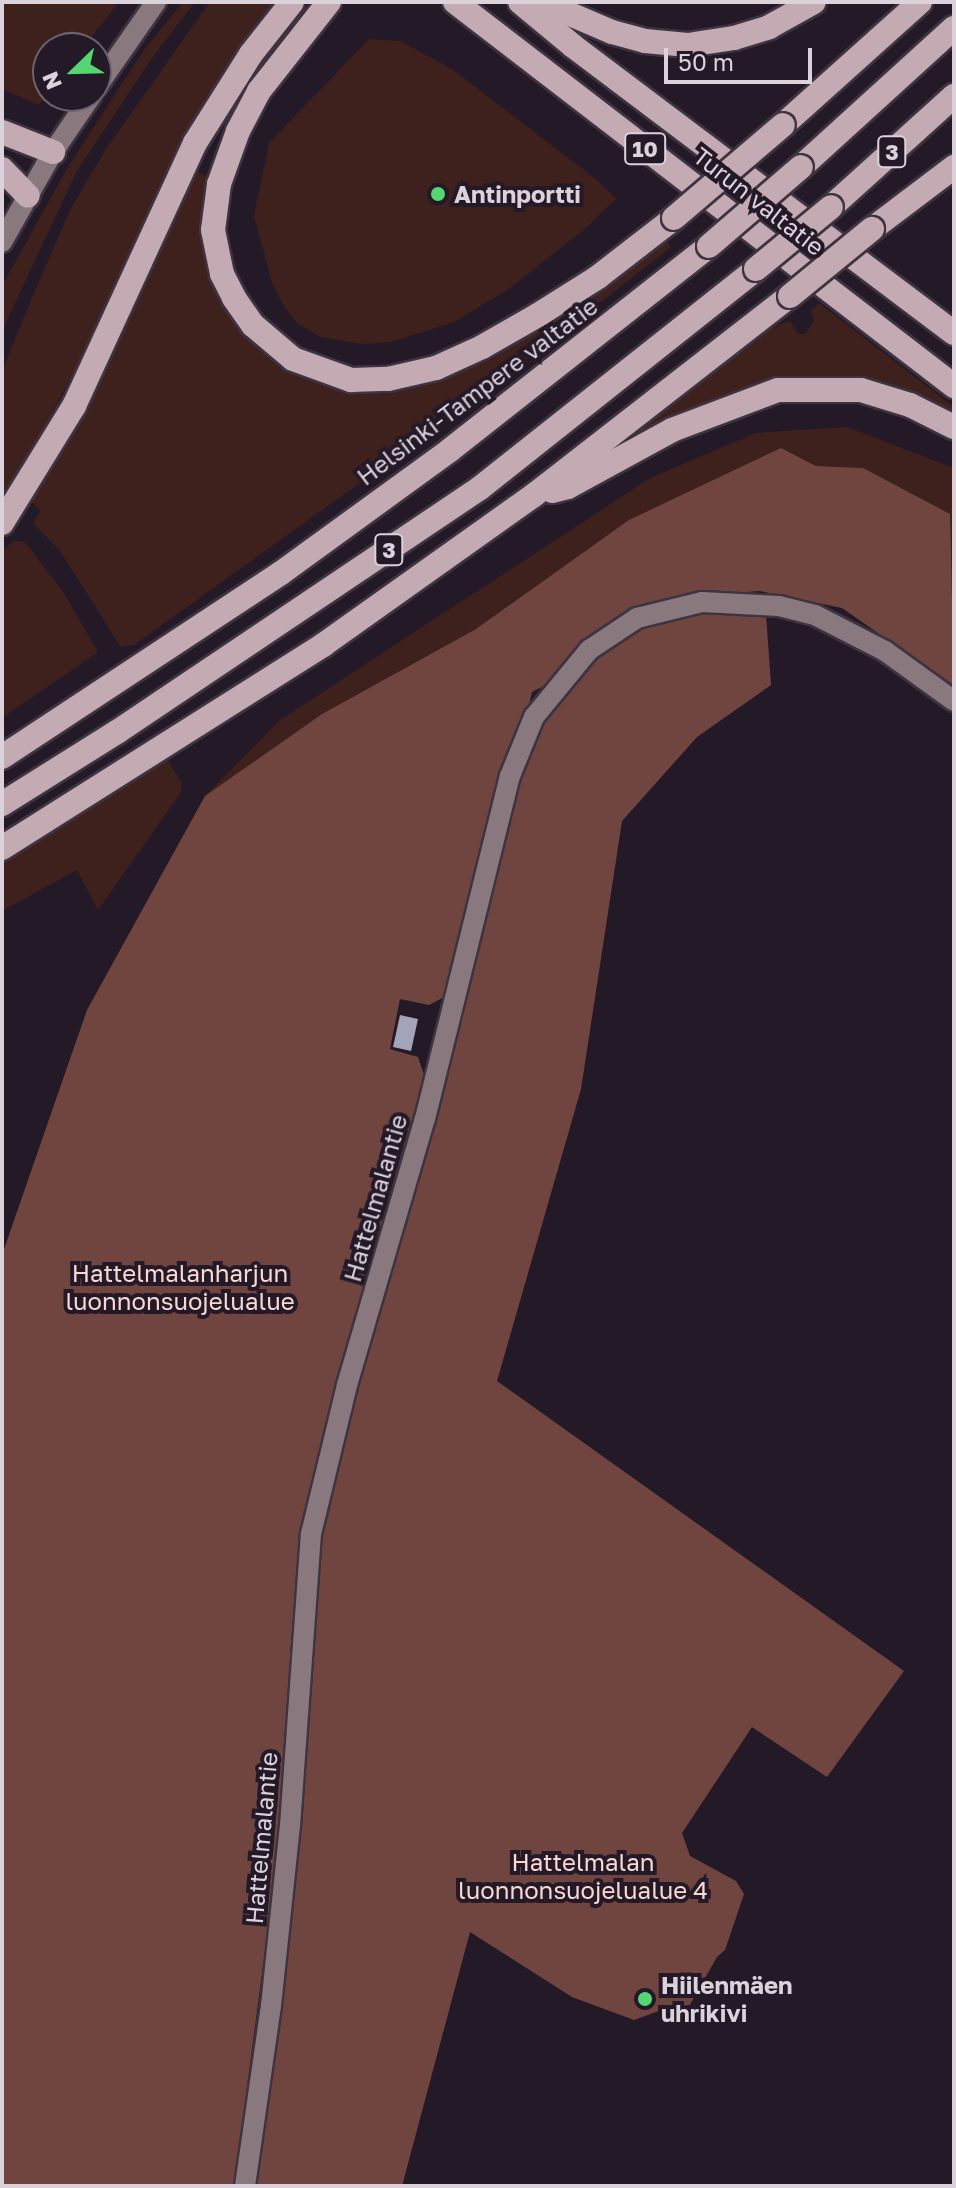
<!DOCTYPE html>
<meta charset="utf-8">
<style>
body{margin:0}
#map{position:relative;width:956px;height:2188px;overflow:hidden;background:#241927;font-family:"Golos Text",sans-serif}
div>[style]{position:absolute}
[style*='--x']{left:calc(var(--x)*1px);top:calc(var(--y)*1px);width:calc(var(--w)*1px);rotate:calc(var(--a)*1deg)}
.green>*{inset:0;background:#3e211d}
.forest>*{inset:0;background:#71453f}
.building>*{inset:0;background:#a3a3b9}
.roads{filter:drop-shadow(2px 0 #3e3340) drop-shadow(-2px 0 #3e3340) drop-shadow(0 2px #3e3340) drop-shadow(0 -2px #3e3340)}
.secondary>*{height:20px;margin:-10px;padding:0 10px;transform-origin:10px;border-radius:10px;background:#89797f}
.highway>*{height:24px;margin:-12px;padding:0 12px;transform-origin:12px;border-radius:12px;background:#c3aab3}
.bridges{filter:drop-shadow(2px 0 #3e3340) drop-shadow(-2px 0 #3e3340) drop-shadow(0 2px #3e3340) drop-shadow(0 -2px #3e3340)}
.highway-bridge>*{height:24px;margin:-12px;padding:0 12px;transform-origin:12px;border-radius:12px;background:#c3aab3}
.dots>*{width:22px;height:22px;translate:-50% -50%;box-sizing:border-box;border:4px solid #241927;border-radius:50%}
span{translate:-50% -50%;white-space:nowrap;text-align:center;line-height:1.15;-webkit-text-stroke:8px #241927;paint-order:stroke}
.shield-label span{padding:2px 6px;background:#241927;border:2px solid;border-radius:6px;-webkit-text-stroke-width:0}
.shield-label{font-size:22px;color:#dbd2dc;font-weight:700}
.poi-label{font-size:24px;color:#dbd2dc;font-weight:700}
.left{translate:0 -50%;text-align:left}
.street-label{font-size:24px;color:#dbd2dc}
.park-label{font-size:24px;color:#f9d8d3}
.frame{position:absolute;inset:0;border:4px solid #dbd2dc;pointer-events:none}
.north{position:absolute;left:32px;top:32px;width:80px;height:80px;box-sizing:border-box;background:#241927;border:2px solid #6d636f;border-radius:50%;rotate:247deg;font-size:22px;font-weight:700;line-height:32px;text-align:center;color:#dbd2dc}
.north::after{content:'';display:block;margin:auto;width:28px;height:36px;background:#54d672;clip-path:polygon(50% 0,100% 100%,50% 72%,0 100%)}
.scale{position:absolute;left:664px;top:48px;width:148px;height:36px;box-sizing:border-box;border:4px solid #dbd2dc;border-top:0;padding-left:10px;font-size:24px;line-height:28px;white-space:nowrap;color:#dbd2dc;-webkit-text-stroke:6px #241927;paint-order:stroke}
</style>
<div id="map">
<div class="green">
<i style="clip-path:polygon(2px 2px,119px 2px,83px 48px,48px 48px,48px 93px,39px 105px,2px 89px)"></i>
<i style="clip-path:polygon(183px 2px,195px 2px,152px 58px,77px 171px,2px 331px,2px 286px,69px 165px,145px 49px)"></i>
<i style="clip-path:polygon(210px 2px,274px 2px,228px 65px,171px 162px,96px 331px,8px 494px,2px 490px,2px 371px,31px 300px,70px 210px,106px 149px)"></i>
<i style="clip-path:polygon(369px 39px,400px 41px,452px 69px,597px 180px,616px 199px,585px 229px,506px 291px,454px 322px,391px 342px,361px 344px,321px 337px,298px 324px,285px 308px,272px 283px,254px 216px,269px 143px)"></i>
<i style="clip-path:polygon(193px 169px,211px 179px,222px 300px,239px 327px,265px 352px,288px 369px,324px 384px,359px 389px,430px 382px,493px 359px,664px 238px,671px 247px,477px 399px,134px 645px,121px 647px,60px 551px,33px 523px,40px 511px,31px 501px,68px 437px)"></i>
<i style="clip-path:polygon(819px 303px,954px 407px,954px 414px,756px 388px,714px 400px,650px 432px,638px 432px,639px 427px,761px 331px,790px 321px,798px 334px,805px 334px,814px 321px,811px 311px)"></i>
<i style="clip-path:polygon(847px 427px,954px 468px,954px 583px,863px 468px,816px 466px,781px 448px,476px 629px,322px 714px,205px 796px,280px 720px,652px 477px,756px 433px)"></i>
<i style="clip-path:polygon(15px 541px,25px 542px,64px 593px,98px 652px,2px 718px,2px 550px)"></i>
<i style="clip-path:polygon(168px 760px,182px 784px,180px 794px,98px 910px,77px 870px,2px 911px,2px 863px)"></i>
</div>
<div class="forest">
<i style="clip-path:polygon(781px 448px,816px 466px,863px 468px,950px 514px,954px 686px,842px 608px,760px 591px,675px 597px,629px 612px,581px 644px,546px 685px,532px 692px,528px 710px,510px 744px,446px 996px,429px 1005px,400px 999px,390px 1049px,418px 1057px,425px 1078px,318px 1454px,300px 1537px,277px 1859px,234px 2186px,2px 2186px,2px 1255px,87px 1010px,205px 796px,322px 714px,476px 629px,629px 520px)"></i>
<i style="clip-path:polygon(735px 612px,766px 614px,771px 685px,697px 737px,622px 821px,581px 1089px,497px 1381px,904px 1671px,827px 1777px,752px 1727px,682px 1833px,690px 1856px,736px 1881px,744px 1894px,725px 1950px,717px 1957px,688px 2008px,664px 2009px,634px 2020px,572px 1997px,470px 1932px,402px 2186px,255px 2186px,294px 1895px,305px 1767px,309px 1633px,320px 1539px,338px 1458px,439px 1102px,515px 793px,538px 729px,584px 669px,608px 649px,629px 634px,683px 614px)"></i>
</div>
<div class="building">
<i style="clip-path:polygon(400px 1015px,418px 1019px,411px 1051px,393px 1047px)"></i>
</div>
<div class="roads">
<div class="secondary">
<i style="--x:96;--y:88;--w:105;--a:-55.1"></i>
<i style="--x:2;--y:242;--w:103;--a:-60.5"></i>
<i style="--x:53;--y:152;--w:68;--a:-55.8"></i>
<i style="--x:245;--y:2186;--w:182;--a:-81.8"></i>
<i style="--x:271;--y:2006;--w:181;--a:-84"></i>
<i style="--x:290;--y:1826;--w:293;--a:-85.9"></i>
<i style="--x:311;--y:1534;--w:153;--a:-76.4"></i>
<i style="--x:347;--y:1385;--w:277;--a:-73.7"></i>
<i style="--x:425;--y:1119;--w:353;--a:-76.1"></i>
<i style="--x:510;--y:776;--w:64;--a:-67.9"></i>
<i style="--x:534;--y:717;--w:87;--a:-50.6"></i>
<i style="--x:589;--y:650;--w:58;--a:-33.7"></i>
<i style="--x:637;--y:618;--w:67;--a:-13.8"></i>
<i style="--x:702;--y:602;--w:77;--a:3"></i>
<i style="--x:779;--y:606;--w:37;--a:14"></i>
<i style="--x:815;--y:615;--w:79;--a:27.2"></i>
<i style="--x:885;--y:651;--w:85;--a:35.9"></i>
</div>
<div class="highway">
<i style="--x:329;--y:2;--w:113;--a:128.2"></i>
<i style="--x:259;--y:91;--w:45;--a:117.7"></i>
<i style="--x:238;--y:131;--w:56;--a:109.7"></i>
<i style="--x:219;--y:184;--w:46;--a:97.4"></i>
<i style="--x:213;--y:230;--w:45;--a:78.4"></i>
<i style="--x:222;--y:274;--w:27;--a:63"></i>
<i style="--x:234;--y:298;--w:33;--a:55"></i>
<i style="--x:253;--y:325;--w:52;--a:40.4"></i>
<i style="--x:293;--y:359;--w:62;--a:19.9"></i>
<i style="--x:351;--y:380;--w:37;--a:-2"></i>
<i style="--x:388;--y:379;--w:49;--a:-12.9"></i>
<i style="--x:436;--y:368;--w:51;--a:-24.5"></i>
<i style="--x:482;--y:347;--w:64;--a:-29.7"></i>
<i style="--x:538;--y:315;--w:71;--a:-32.3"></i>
<i style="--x:598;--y:277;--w:96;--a:-37.8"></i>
<i style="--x:455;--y:2;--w:630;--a:37.58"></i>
<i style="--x:520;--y:2;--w:69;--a:39.7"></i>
<i style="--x:573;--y:46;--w:477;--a:37"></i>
<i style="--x:542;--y:2;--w:76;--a:23.2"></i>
<i style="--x:612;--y:32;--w:34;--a:15"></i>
<i style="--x:645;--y:41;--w:43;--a:5.3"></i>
<i style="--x:688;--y:45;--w:47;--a:-8.7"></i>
<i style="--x:734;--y:38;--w:37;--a:-17"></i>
<i style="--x:769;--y:27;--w:51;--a:-29.1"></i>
<i style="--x:783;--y:125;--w:184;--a:-41.9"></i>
<i style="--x:2;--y:132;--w:55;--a:21.4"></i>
<i style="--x:801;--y:167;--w:207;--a:-42.3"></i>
<i style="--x:2;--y:169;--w:37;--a:46"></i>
<i style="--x:831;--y:207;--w:166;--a:-42.1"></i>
<i style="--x:872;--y:229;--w:103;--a:-37.1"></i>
<i style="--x:552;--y:491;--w:16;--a:-14"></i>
<i style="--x:568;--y:487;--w:119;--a:-28.7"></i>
<i style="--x:672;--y:430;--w:113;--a:-20.7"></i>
<i style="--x:778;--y:390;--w:83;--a:0"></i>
<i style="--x:861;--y:390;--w:51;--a:17"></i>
<i style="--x:910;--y:405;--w:49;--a:26.6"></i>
<i style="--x:2;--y:523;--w:137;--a:-58.4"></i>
<i style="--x:74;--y:406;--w:289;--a:-65.3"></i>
<i style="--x:195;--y:143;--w:105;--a:-57.8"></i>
<i style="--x:251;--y:54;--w:66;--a:-51.7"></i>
<i style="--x:2;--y:757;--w:334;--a:-33.4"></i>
<i style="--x:281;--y:573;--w:209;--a:-36"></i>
<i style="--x:450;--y:450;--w:330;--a:-38.2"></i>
<i style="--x:2;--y:804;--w:136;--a:-32.1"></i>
<i style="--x:117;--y:732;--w:437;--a:-33.9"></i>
<i style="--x:480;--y:488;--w:352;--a:-38.4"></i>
<i style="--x:2;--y:848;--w:380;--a:-32.3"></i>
<i style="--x:323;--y:645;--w:259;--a:-35.4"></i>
<i style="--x:534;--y:495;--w:324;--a:-37.9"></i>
</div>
</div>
<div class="bridges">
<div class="highway-bridge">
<i style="--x:674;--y:218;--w:143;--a:-40.5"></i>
<i style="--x:709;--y:246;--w:121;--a:-40.7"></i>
<i style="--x:756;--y:269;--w:97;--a:-39.6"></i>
<i style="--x:790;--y:296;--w:106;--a:-39.3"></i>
</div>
</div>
<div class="dots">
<i style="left:438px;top:194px;background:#54d672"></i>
<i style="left:645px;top:1999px;background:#54d672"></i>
</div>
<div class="shield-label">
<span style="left:645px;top:149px">10</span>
<span style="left:892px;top:152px">3</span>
<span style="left:389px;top:550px">3</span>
</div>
<div class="poi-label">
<span class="left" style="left:454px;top:194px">Antinportti</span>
<span class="left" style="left:661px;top:1999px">Hiilenmäen<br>uhrikivi</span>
</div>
<div class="street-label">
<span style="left:759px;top:201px;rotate:38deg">Turun valtatie</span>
<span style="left:477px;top:391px;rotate:-37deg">Helsinki-Tampere valtatie</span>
<span style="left:375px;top:1198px;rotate:-74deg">Hattelmalantie</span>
<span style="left:261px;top:1838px;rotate:-85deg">Hattelmalantie</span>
</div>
<div class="park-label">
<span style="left:180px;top:1287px">Hattelmalanharjun<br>luonnonsuojelualue</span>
<span style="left:583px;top:1876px">Hattelmalan<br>luonnonsuojelualue 4</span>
</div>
<div class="frame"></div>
<div class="north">N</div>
<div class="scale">50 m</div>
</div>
